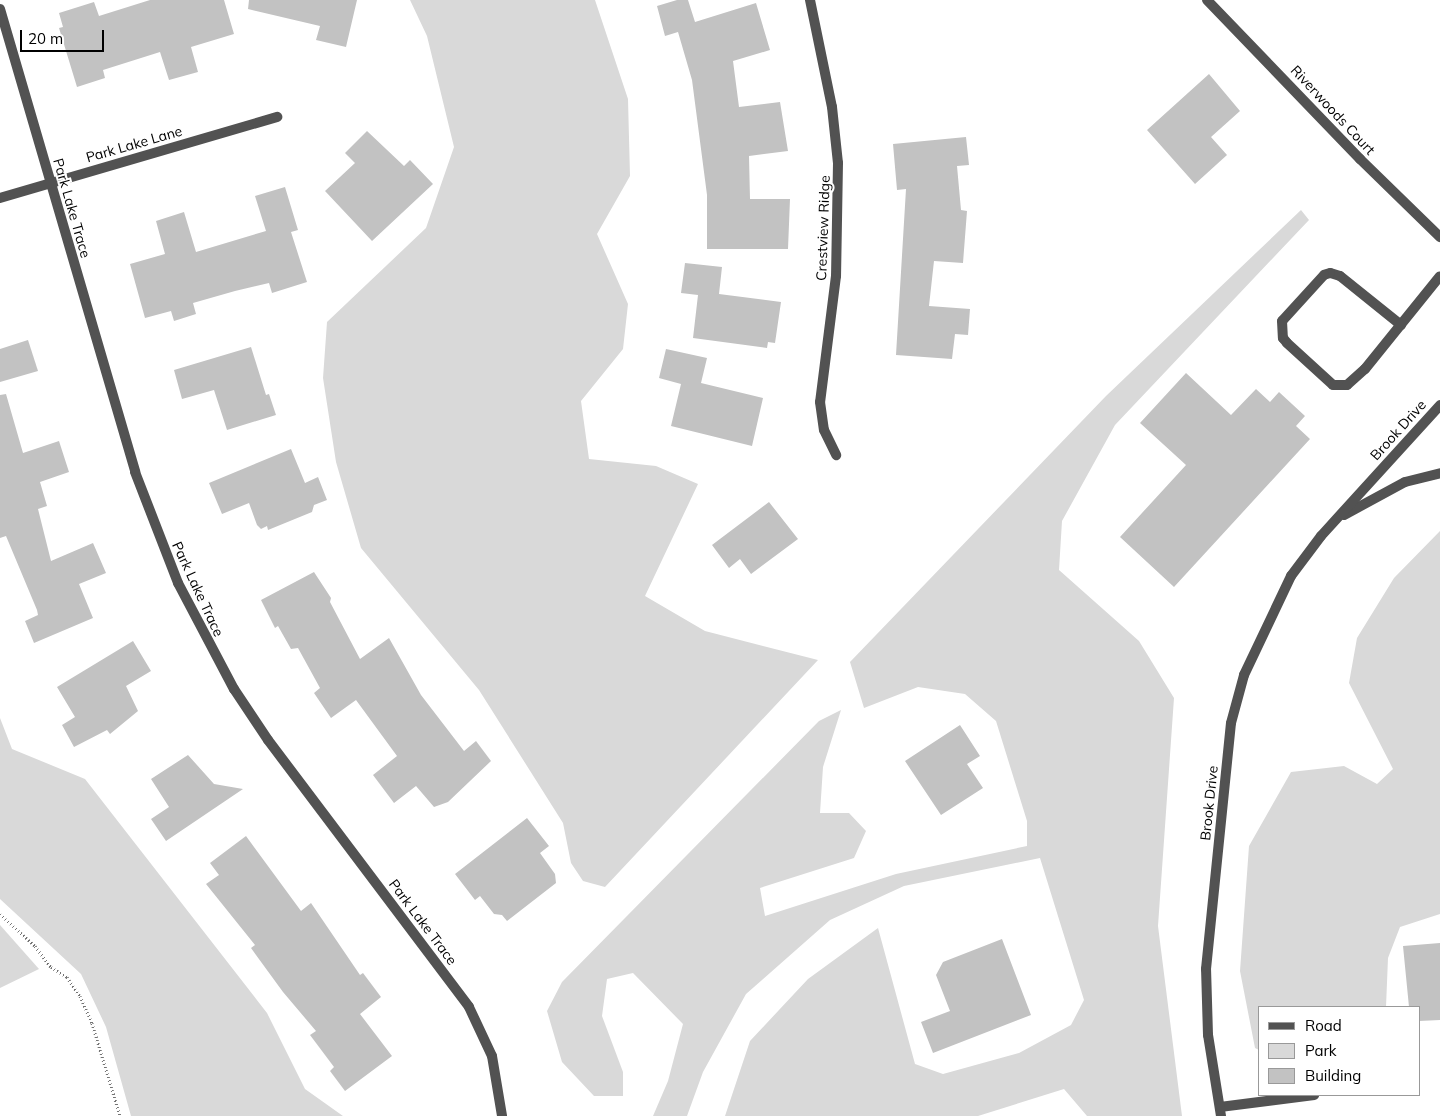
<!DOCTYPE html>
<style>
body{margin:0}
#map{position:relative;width:1440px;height:1116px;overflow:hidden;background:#fff;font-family:Mulish,sans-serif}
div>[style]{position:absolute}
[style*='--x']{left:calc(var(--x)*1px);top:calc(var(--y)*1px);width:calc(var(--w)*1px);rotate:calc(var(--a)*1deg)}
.green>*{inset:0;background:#d9d9d9}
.building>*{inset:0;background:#c2c2c2}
.path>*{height:3px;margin-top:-1.5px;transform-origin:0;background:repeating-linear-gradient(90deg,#747474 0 1px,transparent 0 3.5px)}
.service>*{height:10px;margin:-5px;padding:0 5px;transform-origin:5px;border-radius:5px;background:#525252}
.minor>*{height:10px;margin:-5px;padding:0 5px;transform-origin:5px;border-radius:5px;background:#525252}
span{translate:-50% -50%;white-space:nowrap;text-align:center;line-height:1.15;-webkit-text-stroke:4px #fff;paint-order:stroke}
.street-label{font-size:14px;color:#000}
.legend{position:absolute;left:1258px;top:1006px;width:162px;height:90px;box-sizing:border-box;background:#fff;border:1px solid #999;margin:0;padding:6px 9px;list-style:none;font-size:15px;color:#000}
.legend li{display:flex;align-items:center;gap:10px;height:25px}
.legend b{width:25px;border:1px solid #999}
.scale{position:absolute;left:20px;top:30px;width:84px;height:22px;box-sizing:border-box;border:2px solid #000;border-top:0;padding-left:6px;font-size:15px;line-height:18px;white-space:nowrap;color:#000;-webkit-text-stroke:4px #fff;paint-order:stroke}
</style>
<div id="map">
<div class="green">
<i style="clip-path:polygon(410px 0,595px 0,628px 99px,630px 176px,597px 234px,628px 304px,623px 349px,581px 401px,589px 459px,656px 466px,698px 484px,645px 596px,705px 631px,818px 660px,605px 887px,583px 881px,571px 863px,563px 823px,479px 690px,361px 548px,336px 462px,323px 378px,327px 322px,426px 228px,454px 147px,427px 36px)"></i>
<i style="clip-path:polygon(1301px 210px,1309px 220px,1115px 425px,1062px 521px,1059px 570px,1139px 641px,1174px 698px,1158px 926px,1182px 1116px,1087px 1116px,1064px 1089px,978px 1116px,725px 1116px,750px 1041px,808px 979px,878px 928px,915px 1064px,943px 1074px,1019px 1053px,1071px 1025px,1084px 1000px,1040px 858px,904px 886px,830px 920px,746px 994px,703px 1072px,687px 1116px,653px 1116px,668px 1081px,683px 1024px,633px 973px,607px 979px,602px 1016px,623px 1072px,623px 1096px,594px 1096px,562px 1062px,547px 1011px,562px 982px,819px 721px,841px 710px,823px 767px,820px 813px,849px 813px,866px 831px,854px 858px,760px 888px,765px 916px,896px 874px,1027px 846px,1027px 821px,996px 721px,965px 694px,918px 687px,864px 708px,850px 662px,1106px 396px)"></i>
<i style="clip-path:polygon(1440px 531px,1440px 914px,1400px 927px,1388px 958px,1386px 1007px,1259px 1007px,1259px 1050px,1255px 1048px,1240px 971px,1249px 846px,1291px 772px,1344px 766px,1377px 784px,1393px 769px,1349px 683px,1357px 638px,1394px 578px)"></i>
<i style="clip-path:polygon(0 718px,12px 749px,85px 779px,267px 1013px,305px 1089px,343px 1116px,131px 1116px,106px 1027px,81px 974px,0 899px)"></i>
<i style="clip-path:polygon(0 925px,39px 969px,0 988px)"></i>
</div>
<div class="building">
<i style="clip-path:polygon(150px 0,224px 0,234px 34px,191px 47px,198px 72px,169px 80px,160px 52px,103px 70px,105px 78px,77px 87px,59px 28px,63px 27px,59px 13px,94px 2px,99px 16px)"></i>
<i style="clip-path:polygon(249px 0,357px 0,346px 47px,316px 40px,320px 26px,248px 9px)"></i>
<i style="clip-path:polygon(677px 0,688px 0,695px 22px,756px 3px,770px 50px,733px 61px,739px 107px,780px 102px,788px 151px,749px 156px,750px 199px,790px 199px,788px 249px,707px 249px,707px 195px,692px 80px,678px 32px,665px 36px,657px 6px)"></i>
<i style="clip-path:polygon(1209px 74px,1240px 111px,1211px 137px,1227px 155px,1195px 184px,1147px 130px)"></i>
<i style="clip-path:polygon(367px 131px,404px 166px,410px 160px,433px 184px,372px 241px,325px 191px,355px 163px,345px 153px)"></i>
<i style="clip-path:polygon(966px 137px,969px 165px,957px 166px,961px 210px,967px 211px,963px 263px,934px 261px,929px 306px,970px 309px,968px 335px,955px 334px,952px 359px,896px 355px,906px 189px,897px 190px,893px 144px)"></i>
<i style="clip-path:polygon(285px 187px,298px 230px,291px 232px,307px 282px,272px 293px,269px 283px,235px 291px,193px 303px,196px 314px,174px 321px,171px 311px,145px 318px,130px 264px,165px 254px,156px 221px,184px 212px,196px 252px,266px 231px,255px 196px)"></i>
<i style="clip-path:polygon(685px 263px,722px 267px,719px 294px,781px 302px,775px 343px,768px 342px,767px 348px,693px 338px,698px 295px,681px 293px)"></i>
<i style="clip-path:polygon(28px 340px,38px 371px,0 382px,0 349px)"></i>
<i style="clip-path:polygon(251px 347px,266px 395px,269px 394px,276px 415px,227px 430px,214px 390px,182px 399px,174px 370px)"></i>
<i style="clip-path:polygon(666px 349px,707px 358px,701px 383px,763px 398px,752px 446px,671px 426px,681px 384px,659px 378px)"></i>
<i style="clip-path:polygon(1186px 373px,1231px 415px,1256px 389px,1270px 402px,1279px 392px,1305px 416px,1296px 426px,1310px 439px,1174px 587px,1120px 537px,1186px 465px,1140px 423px)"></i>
<i style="clip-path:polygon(6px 394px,23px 453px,59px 441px,69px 472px,40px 482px,47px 506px,38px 509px,51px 561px,93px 543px,106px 573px,79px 584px,93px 618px,34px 643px,25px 621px,38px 615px,37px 610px,6px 536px,0 538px,0 395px)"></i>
<i style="clip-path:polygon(291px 449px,305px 483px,318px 477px,327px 500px,314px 505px,312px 512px,268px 530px,267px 526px,261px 529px,257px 525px,249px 503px,222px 514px,209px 483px)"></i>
<i style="clip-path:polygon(769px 502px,798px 539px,751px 574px,740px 559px,729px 568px,712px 545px)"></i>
<i style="clip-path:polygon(314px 572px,331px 598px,330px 602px,360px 659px,389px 638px,421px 695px,464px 751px,476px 741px,491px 761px,448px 802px,434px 807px,416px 786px,394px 803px,373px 775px,397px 756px,356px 700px,331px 718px,314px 693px,320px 688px,298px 648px,291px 649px,278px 626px,275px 628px,261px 600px)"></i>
<i style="clip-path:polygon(133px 641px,151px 671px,126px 686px,138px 711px,110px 734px,107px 730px,74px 747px,62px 725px,75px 717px,57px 687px)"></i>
<i style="clip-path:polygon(960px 725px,980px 756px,967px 764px,983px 788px,941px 815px,905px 761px)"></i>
<i style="clip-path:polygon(188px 755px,214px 784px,243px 789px,166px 841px,151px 819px,169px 807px,151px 779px)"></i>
<i style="clip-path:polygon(527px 818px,549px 846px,540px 853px,555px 874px,556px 883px,507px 921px,502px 915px,494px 914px,480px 896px,475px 900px,455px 874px)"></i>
<i style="clip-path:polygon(246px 836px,301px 911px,311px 903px,360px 975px,363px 973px,381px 997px,360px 1014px,392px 1056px,345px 1091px,330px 1071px,334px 1067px,310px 1035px,316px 1031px,283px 992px,251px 948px,255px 945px,206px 884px,219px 875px,210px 863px)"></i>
<i style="clip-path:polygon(1002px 939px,1031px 1015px,933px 1053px,921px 1022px,950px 1011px,936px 975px,943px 962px)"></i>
<i style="clip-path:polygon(1440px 943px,1440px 1020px,1419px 1021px,1419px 1007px,1409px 1007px,1403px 946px)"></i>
</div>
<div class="path">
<i style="--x:0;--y:914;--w:47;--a:42.4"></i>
<i style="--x:35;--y:946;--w:26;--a:53"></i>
<i style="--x:51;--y:967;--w:19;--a:32"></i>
<i style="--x:67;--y:977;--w:23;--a:56"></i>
<i style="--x:80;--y:996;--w:30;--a:66"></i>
<i style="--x:92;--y:1023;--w:97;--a:73.2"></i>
</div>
<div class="service">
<i style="--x:1401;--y:325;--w:78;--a:-141.2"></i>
<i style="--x:1340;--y:276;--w:10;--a:-163"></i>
<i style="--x:1330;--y:273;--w:6;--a:162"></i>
<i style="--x:1324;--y:275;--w:62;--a:132.4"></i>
<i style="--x:1282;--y:321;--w:17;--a:87"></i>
<i style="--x:1283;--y:338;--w:6;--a:51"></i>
<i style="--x:1287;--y:343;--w:62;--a:42.4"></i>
<i style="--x:1333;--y:385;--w:14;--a:0"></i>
<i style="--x:1347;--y:385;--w:24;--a:-42"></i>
<i style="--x:1365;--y:369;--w:119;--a:-51.1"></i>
<i style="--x:1220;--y:1107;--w:95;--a:-7.3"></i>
</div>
<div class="minor">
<i style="--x:810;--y:0;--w:109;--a:78.4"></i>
<i style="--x:832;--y:107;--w:56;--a:83.9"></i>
<i style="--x:838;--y:163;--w:113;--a:91"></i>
<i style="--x:836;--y:276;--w:127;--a:97.2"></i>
<i style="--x:820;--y:402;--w:28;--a:82"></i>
<i style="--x:824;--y:430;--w:28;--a:64"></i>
<i style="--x:1207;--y:0;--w:221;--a:46.1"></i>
<i style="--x:1360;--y:159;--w:112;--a:44.3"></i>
<i style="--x:0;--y:9;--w:482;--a:73.7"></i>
<i style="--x:135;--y:472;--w:119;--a:68.8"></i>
<i style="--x:178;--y:583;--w:120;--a:62.2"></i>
<i style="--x:234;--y:689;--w:61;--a:56.3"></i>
<i style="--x:268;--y:740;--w:334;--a:53"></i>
<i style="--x:469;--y:1007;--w:54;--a:64.9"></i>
<i style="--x:492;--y:1056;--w:61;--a:80.5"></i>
<i style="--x:0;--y:198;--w:289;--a:-16.3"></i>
<i style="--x:1344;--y:515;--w:69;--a:-28.4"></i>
<i style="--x:1405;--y:482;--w:36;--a:-14"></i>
<i style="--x:1221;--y:1116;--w:82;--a:-99.1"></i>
<i style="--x:1208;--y:1035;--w:66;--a:-91.7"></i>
<i style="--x:1206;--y:969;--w:247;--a:-84.2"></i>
<i style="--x:1231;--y:723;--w:50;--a:-74.8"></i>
<i style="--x:1244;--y:675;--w:110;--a:-64.6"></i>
<i style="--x:1291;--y:576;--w:50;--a:-53.1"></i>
<i style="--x:1321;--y:536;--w:177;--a:-47.7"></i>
</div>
<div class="street-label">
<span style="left:1333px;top:110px;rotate:47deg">Riverwoods Court</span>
<span style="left:134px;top:144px;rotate:-16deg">Park Lake Lane</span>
<span style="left:72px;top:208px;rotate:74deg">Park Lake Trace</span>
<span style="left:823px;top:228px;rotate:-88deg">Crestview Ridge</span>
<span style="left:1398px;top:430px;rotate:-48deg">Brook Drive</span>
<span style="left:198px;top:589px;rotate:65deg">Park Lake Trace</span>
<span style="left:1209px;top:803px;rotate:-84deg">Brook Drive</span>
<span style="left:423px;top:922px;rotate:53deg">Park Lake Trace</span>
</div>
<ul class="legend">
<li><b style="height:6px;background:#525252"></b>Road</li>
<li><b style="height:14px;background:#d9d9d9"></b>Park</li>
<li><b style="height:14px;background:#c2c2c2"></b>Building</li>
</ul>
<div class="scale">20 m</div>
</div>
